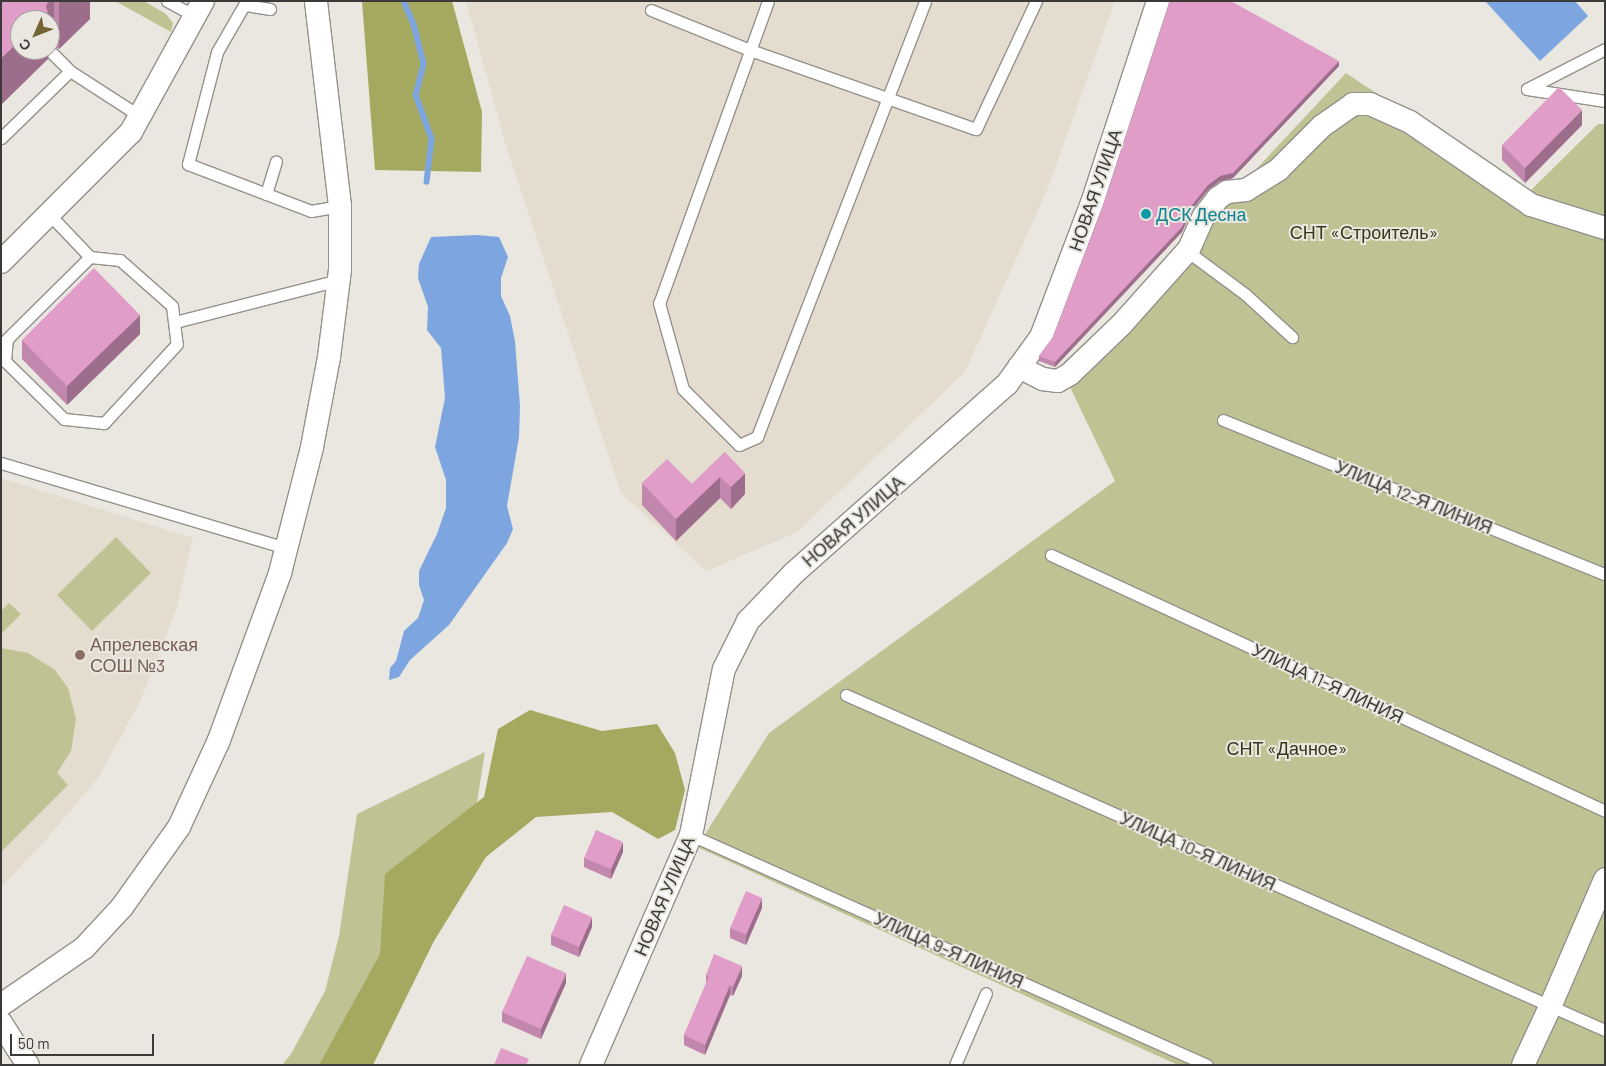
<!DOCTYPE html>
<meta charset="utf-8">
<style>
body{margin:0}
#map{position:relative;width:1606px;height:1066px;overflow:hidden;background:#eae7e0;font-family:Barlow,sans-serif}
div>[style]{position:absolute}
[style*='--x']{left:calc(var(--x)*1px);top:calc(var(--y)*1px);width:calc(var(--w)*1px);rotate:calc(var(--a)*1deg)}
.built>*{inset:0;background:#e4ddcf}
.green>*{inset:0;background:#bfc394}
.forest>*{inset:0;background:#a5a960}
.water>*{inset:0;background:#7da6e0}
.stream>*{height:5.5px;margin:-2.75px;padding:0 2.75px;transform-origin:2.75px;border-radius:2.75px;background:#7da6e0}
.roads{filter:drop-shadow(1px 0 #94918a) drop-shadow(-1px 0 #94918a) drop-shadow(0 1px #94918a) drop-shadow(0 -1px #94918a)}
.lane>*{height:11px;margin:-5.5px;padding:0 5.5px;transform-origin:5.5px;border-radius:5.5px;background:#fff}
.street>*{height:22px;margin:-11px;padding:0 11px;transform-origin:11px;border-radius:11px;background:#fff}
.wall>*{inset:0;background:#c187ac}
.shaded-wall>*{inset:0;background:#9d6e8c}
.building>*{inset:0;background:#e09dc8}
.dots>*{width:14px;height:14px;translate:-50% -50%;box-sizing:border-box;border:2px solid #eae7e0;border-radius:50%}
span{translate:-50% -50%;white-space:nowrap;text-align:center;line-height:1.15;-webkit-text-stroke:4px #eae7e0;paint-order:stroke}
.street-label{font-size:18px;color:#3c3a38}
.culture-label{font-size:18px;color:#0d838f}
.left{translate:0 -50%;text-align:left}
.park-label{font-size:18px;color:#353717}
.education-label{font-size:18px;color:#785e54}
.frame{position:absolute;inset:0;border:2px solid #3c3a38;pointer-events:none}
.north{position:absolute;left:10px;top:10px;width:50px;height:50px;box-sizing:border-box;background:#eae7e0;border:1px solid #a4a29d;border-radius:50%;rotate:226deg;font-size:14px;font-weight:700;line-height:20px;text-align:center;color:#3c3a38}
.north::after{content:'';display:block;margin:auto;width:18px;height:22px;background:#736431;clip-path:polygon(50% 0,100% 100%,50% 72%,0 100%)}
.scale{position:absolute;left:10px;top:1034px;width:144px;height:22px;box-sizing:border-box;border:2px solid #3c3a38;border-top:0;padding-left:6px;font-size:15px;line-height:18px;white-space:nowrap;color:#3c3a38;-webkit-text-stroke:4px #eae7e0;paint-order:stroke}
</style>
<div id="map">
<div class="built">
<i style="clip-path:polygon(466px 1px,1115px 1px,1048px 188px,965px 372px,797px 532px,706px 571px,621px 493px,506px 146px)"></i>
<i style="clip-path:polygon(1px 478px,193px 538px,176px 610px,141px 700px,98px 778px,44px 842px,1px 887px)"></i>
</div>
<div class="green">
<i style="clip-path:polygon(115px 1px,144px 1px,166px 14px,173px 23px,171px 32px)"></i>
<i style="clip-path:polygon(1346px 73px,1527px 194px,1598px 124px,1605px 124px,1605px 1065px,1178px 1065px,697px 847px,769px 733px,1115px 481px,1060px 366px,1159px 273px)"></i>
<i style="clip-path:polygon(116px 537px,151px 573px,92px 631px,57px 595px)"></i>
<i style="clip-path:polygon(9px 603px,21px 614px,1px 634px,1px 611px)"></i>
<i style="clip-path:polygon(1px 648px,28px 653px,55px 670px,68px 688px,76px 719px,71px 751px,57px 773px,68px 785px,1px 852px)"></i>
<i style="clip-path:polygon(485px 752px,477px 802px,405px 928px,335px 1065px,282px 1065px,291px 1054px,325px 991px,339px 936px,357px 814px)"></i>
</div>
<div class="forest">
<i style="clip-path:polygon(362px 1px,452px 1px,482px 112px,481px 172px,375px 170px)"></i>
<i style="clip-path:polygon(530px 710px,602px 731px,657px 724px,675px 753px,685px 790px,675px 830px,658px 839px,612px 812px,536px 817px,486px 857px,434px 941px,373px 1065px,319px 1065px,380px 954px,385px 874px,484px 797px,498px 729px)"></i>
</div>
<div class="water">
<i style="clip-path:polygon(1485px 1px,1575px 1px,1588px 16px,1540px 61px)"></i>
<i style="clip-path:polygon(477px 235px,499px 237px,508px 257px,501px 278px,501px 296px,510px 316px,515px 341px,520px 406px,519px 437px,507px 506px,513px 529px,507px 543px,449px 625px,410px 660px,399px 677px,389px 680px,390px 668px,396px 661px,404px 631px,418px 618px,424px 600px,419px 585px,419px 571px,437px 534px,446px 508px,446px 480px,435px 447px,445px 398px,441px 348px,427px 330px,428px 307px,418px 278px,419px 264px,431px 237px)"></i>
</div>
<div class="stream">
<i style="--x:404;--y:1;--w:25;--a:67"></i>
<i style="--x:414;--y:24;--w:41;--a:76"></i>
<i style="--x:424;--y:64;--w:32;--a:104"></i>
<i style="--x:416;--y:95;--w:47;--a:70"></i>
<i style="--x:432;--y:139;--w:43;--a:96.6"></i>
</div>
<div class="roads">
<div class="lane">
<i style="--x:167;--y:1;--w:32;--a:28"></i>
<i style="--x:768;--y:1;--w:321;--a:109.8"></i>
<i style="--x:659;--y:303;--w:89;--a:74.4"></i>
<i style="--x:683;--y:389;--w:79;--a:45"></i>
<i style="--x:739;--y:445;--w:20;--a:-24"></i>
<i style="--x:757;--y:437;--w:467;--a:-68.9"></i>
<i style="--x:270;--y:9;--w:26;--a:-171"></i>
<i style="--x:244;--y:5;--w:54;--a:119.9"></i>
<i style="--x:217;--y:52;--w:116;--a:104.5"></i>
<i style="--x:188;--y:164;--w:132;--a:20.9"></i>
<i style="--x:311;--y:211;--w:29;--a:-10"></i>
<i style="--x:651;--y:10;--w:107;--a:22"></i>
<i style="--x:750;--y:50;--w:239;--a:19.3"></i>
<i style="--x:976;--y:129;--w:141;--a:-64.9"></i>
<i style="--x:53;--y:54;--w:24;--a:45"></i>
<i style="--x:1527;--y:89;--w:88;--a:-27.1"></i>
<i style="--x:1527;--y:89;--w:79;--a:8.7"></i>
<i style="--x:1;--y:138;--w:96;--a:-44.2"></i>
<i style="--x:70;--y:71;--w:85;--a:32.9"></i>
<i style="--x:266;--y:194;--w:34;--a:-73"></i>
<i style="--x:49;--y:214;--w:59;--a:46.4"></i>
<i style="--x:1187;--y:251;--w:72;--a:36.6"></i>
<i style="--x:1245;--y:294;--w:64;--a:42.5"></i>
<i style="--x:90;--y:257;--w:30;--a:6"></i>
<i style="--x:120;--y:260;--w:69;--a:41.5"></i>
<i style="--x:172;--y:306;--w:38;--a:83"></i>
<i style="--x:177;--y:344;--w:108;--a:132.7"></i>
<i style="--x:104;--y:423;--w:40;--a:-174.3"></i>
<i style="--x:64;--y:419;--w:83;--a:-135.5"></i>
<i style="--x:5;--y:361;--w:22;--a:-85"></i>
<i style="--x:7;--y:339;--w:117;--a:-44.7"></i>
<i style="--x:175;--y:322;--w:168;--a:-14.4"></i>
<i style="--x:1223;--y:420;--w:412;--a:22"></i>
<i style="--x:1;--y:463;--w:297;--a:16.6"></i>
<i style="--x:1051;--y:555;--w:610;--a:24.8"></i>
<i style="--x:846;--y:695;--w:830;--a:23.82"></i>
<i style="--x:691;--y:835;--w:565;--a:24.02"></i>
<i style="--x:955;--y:1065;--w:78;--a:-66.7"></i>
</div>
<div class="street">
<i style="--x:1;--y:262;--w:184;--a:-45"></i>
<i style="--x:131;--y:132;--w:149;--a:-61.2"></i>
<i style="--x:1019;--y:367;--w:27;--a:27"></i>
<i style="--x:1043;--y:379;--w:15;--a:8"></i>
<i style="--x:1058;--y:381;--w:14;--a:-30"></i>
<i style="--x:1070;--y:374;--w:71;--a:-43.9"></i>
<i style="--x:1121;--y:325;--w:102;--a:-48.2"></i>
<i style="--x:1189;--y:249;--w:36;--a:-66"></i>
<i style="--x:1204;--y:216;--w:23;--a:-52"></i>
<i style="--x:1218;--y:198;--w:11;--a:-34"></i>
<i style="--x:1227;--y:192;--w:19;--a:-6"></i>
<i style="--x:1246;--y:190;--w:39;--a:-32"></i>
<i style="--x:1279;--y:169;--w:61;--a:-45"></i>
<i style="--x:1322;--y:126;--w:38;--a:-35"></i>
<i style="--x:1353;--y:104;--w:17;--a:0"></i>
<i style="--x:1370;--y:104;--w:44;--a:24.2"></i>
<i style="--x:1410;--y:122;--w:147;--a:34.4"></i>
<i style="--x:1531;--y:205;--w:77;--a:17.3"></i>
<i style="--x:1;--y:1005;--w:101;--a:-34.5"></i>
<i style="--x:84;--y:948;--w:56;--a:-47.2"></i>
<i style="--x:122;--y:907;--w:98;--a:-54.5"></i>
<i style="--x:179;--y:827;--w:96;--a:-65.3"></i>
<i style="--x:219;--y:740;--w:178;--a:-69.9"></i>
<i style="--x:280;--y:573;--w:130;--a:-75.7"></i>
<i style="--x:312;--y:447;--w:92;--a:-79.3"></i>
<i style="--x:329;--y:357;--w:88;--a:-82.8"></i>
<i style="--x:340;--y:270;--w:64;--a:-90"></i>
<i style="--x:340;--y:206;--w:206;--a:-96.7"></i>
<i style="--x:1;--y:1023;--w:50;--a:57.3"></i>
<i style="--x:591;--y:1065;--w:251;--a:-66.5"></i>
<i style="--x:691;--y:835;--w:169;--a:-78.8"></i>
<i style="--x:724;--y:669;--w:54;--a:-63.4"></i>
<i style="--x:748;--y:621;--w:66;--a:-46.2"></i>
<i style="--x:794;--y:573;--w:285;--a:-41.6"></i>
<i style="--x:1007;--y:384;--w:58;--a:-54.1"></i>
<i style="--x:1041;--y:337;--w:143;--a:-69.2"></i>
<i style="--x:1092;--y:203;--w:213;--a:-71.9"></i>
<i style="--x:1523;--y:1065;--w:64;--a:-65"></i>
<i style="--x:1550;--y:1007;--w:139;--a:-66.7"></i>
</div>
</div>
<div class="wall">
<i style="clip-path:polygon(1px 1px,90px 1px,90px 19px,59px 49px,54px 47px,50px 48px,50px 20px,20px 20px,48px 50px,48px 59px)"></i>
<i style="clip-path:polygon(1339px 66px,1233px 178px,1220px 181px,1208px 190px,1192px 210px,1182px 232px,1055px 367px,1039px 361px,1039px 356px,1053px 337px,1104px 203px)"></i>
<i style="clip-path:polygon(1582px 125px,1525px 183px,1502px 160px,1502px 145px)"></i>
<i style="clip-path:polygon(140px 334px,67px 405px,22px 359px,22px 340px)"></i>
<i style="clip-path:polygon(725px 452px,745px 494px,731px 509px,720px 498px,676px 541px,642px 505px,642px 483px,692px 484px)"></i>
<i style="clip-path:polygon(623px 852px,611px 879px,584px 867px,584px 858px)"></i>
<i style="clip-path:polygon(762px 908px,746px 945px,730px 938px,730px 928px)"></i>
<i style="clip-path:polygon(592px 927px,579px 957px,551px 945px,551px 935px)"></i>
<i style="clip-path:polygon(706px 975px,742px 976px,733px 996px,730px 995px,705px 1055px,684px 1045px,684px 1035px,706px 984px)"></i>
<i style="clip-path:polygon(566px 983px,541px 1039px,502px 1022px,502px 1012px)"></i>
</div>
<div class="shaded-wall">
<i style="clip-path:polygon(50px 1px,54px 1px,54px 47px,50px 48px,50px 20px,40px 20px,46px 6px,48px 2px)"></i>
<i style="clip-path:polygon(60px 1px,90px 1px,90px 19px,59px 49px,59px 2px)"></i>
<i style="clip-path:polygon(20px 40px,20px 50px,48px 50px,48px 59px,1px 105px,1px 58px)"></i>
<i style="clip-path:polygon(1339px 61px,1339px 66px,1233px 178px,1220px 181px,1208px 190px,1192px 210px,1182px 232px,1055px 367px,1055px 362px,1192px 205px,1208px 185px,1220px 176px)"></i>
<i style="clip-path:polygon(1582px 110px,1582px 125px,1525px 183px,1525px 168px)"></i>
<i style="clip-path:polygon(140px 315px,140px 334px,67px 405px,67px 386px)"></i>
<i style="clip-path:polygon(745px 473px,745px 494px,731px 509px,731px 487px)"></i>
<i style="clip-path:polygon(720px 477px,720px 498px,676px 541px,676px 519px)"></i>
<i style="clip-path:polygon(623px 842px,623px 852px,611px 879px,611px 869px)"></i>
<i style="clip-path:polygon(762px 898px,762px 908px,746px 945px,746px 935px)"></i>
<i style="clip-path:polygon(592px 917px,592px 927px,579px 957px,579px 947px)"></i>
<i style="clip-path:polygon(742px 966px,742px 976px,733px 996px,733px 987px)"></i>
<i style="clip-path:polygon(566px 973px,566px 983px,541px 1039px,541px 1029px)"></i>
<i style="clip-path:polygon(730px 985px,730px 995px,705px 1055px,705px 1045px)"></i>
</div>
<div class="building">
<i style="clip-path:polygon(1px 1px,50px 1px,48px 2px,46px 6px,48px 13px,40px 20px,20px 20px,20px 40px,1px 58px)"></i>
<i style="clip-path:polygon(1170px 1px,1231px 1px,1339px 61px,1233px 173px,1220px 176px,1208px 185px,1192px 205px,1182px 227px,1055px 362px,1039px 356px,1053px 337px,1104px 203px)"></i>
<i style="clip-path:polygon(1559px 87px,1582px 110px,1525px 168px,1502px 145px)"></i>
<i style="clip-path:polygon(94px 268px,140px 315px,67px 386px,22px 340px)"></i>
<i style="clip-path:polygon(725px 452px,745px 473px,731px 487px,720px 477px,676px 519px,642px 483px,667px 459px,692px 484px)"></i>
<i style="clip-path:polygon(596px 830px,623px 842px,611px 869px,584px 858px)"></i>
<i style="clip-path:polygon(746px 891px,762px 898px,746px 935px,730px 928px)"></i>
<i style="clip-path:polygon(564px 905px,592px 917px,579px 947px,551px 935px)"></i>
<i style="clip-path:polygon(714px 954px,742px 966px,733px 987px,730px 985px,705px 1045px,684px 1035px,709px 976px,706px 975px)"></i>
<i style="clip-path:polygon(527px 956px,566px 973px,541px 1029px,502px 1012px)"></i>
<i style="clip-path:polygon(501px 1048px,529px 1059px,526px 1065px,494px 1065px)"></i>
</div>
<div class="dots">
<i style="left:1146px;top:214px;background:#0f9aa8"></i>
<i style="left:80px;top:655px;background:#8d6e63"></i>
</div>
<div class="street-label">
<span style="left:1095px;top:190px;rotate:-71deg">НОВАЯ УЛИЦА</span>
<span style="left:1414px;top:497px;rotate:22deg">УЛИЦА 12-Я ЛИНИЯ</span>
<span style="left:853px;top:521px;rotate:-41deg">НОВАЯ УЛИЦА</span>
<span style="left:1328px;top:683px;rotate:25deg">УЛИЦА 11-Я ЛИНИЯ</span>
<span style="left:1198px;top:851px;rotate:24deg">УЛИЦА 10-Я ЛИНИЯ</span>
<span style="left:664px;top:896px;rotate:-67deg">НОВАЯ УЛИЦА</span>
<span style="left:949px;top:950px;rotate:24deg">УЛИЦА 9-Я ЛИНИЯ</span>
</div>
<div class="culture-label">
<span class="left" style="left:1156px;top:214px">ДСК Десна</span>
</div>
<div class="park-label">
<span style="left:1364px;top:232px">СНТ «Строитель»</span>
<span style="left:1287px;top:748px">СНТ «Дачное»</span>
</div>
<div class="education-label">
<span class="left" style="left:90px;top:655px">Апрелевская<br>СОШ №3</span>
</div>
<div class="frame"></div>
<div class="north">С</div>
<div class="scale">50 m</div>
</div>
